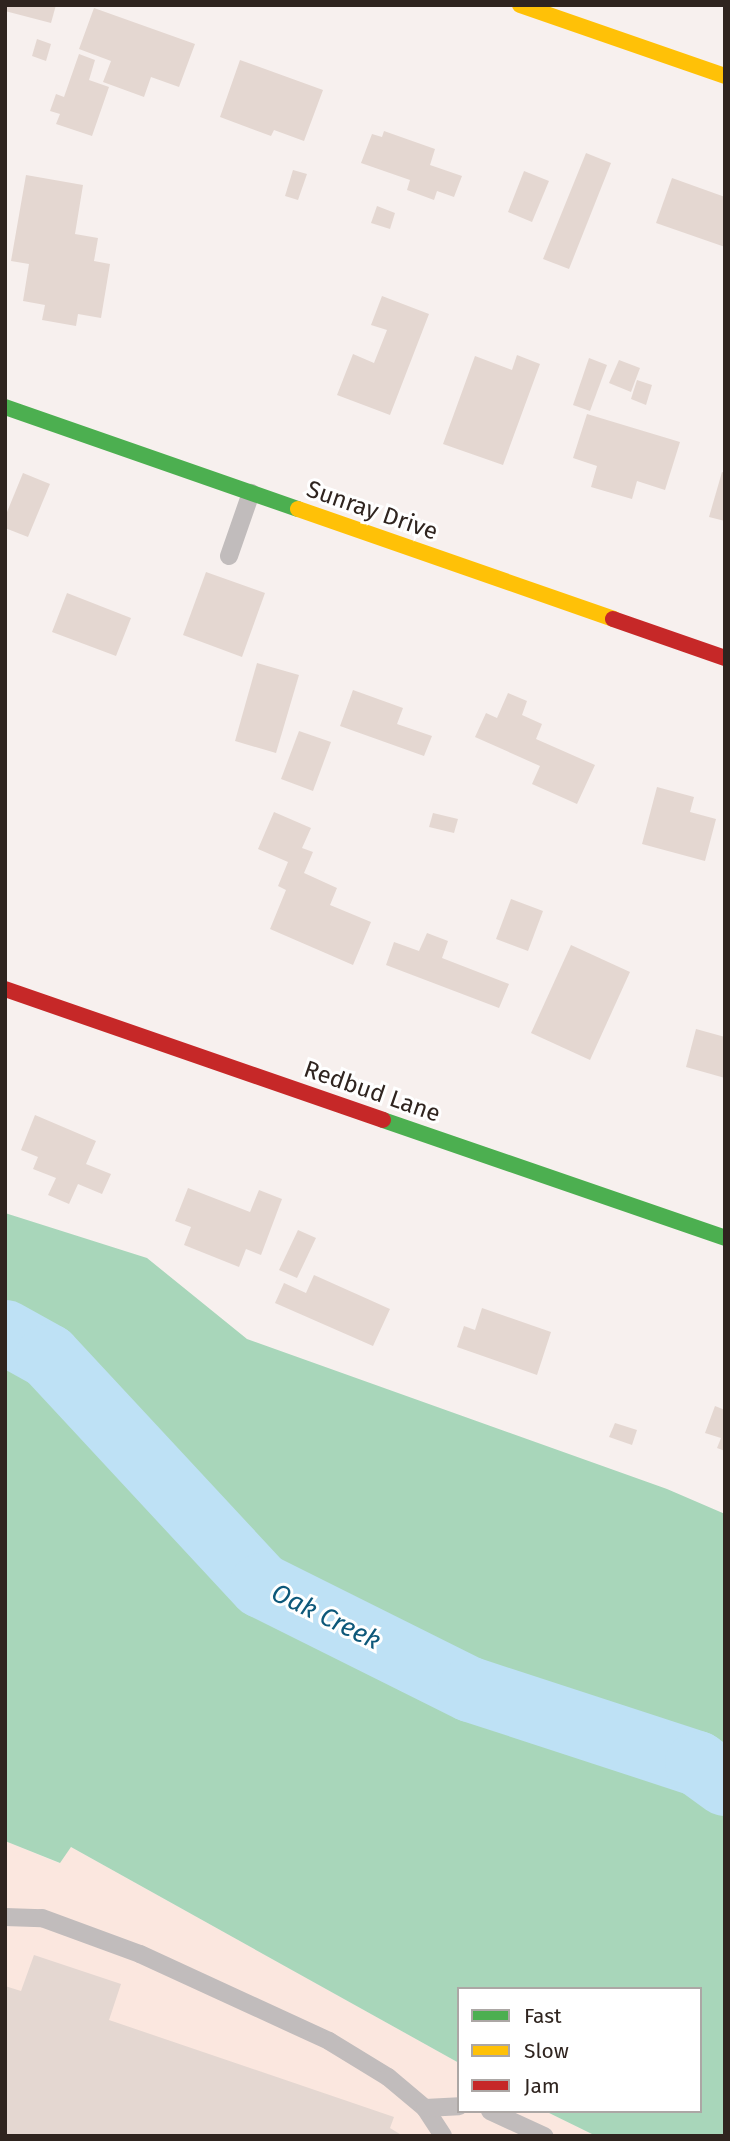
<!DOCTYPE html>
<style>
body{margin:0}
#map{position:relative;width:730px;height:2141px;overflow:hidden;background:#f7f0ee;font-family:"Fira Sans",sans-serif}
div>[style]{position:absolute}
[style*='--x']{left:calc(var(--x)*1px);top:calc(var(--y)*1px);width:calc(var(--w)*1px);rotate:calc(var(--a)*1deg)}
.built>*{inset:0;background:#fbe7df}
.forest>*{inset:0;background:#a8d6ba}
.river>*{height:65px;margin:-32.5px;padding:0 32.5px;transform-origin:32.5px;border-radius:32.5px;background:#bee1f5}
.building>*{inset:0;background:#e4d7d1}
.lane>*{height:18px;margin:-9px;padding:0 9px;transform-origin:9px;border-radius:9px;background:#c1bcbc}
.fast>*{height:16px;margin:-8px;padding:0 8px;transform-origin:8px;border-radius:8px;background:#4caf50}
.slow>*{height:16px;margin:-8px;padding:0 8px;transform-origin:8px;border-radius:8px;background:#ffc107}
.jam>*{height:16px;margin:-8px;padding:0 8px;transform-origin:8px;border-radius:8px;background:#c62828}
span{translate:-50% -50%;white-space:nowrap;text-align:center;line-height:1.15;-webkit-text-stroke:6px #fff;paint-order:stroke}
.street-label{font-size:24px;color:#2f241f}
.water-label{font-size:26px;color:#0d587a;font-style:italic}
.frame{position:absolute;inset:0;border:7px solid #2f241f;pointer-events:none}
.legend{position:absolute;left:457px;top:1987px;width:245px;height:126px;box-sizing:border-box;background:#fff;border:2px solid #aca7a5;margin:0;padding:9px 12px;list-style:none;font-size:21px;color:#2f241f}
.legend li{display:flex;align-items:center;gap:14px;height:35px}
.legend b{width:35px;border:2px solid #aca7a5}
</style>
<div id="map">
<div class="built">
<i style="clip-path:polygon(5px 1841px,59px 1863px,71px 1847px,459px 2063px,459px 2111px,545px 2111px,596px 2136px,5px 2136px)"></i>
</div>
<div class="forest">
<i style="clip-path:polygon(5px 1213px,147px 1258px,247px 1339px,667px 1489px,725px 1514px,725px 2136px,596px 2136px,545px 2111px,700px 2111px,700px 1989px,459px 1989px,459px 2063px,71px 1847px,60px 1863px,5px 1841px)"></i>
</div>
<div class="river">
<i style="--x:5;--y:1332;--w:49;--a:29.2"></i>
<i style="--x:48;--y:1356;--w:313;--a:47.1"></i>
<i style="--x:261;--y:1585;--w:233;--a:26.5"></i>
<i style="--x:470;--y:1689;--w:239;--a:18.1"></i>
<i style="--x:697;--y:1763;--w:34;--a:36"></i>
</div>
<div class="building">
<i style="clip-path:polygon(5px 5px,56px 5px,51px 23px,5px 11px)"></i>
<i style="clip-path:polygon(94px 8px,195px 44px,179px 87px,151px 77px,144px 97px,103px 82px,111px 61px,79px 49px)"></i>
<i style="clip-path:polygon(37px 39px,51px 44px,46px 61px,32px 56px)"></i>
<i style="clip-path:polygon(79px 54px,95px 60px,89px 80px,109px 87px,92px 136px,56px 124px,60px 114px,50px 111px,56px 94px,64px 97px)"></i>
<i style="clip-path:polygon(240px 60px,323px 90px,304px 141px,274px 130px,271px 136px,220px 117px)"></i>
<i style="clip-path:polygon(384px 131px,435px 149px,430px 165px,462px 176px,454px 197px,437px 191px,434px 200px,407px 190px,410px 180px,361px 163px,372px 134px,382px 137px)"></i>
<i style="clip-path:polygon(586px 153px,611px 163px,569px 269px,543px 259px)"></i>
<i style="clip-path:polygon(293px 170px,307px 174px,298px 200px,285px 196px)"></i>
<i style="clip-path:polygon(524px 171px,549px 181px,532px 222px,508px 212px)"></i>
<i style="clip-path:polygon(26px 175px,83px 185px,75px 234px,98px 238px,94px 261px,110px 264px,101px 318px,78px 314px,76px 326px,42px 320px,45px 305px,23px 301px,29px 264px,11px 261px)"></i>
<i style="clip-path:polygon(672px 178px,725px 197px,725px 247px,656px 223px)"></i>
<i style="clip-path:polygon(377px 206px,395px 213px,390px 229px,371px 223px)"></i>
<i style="clip-path:polygon(382px 296px,429px 314px,390px 415px,337px 395px,353px 354px,374px 363px,387px 330px,371px 325px)"></i>
<i style="clip-path:polygon(517px 355px,540px 364px,503px 465px,443px 444px,475px 356px,512px 370px)"></i>
<i style="clip-path:polygon(589px 358px,607px 365px,590px 411px,573px 405px)"></i>
<i style="clip-path:polygon(619px 360px,640px 368px,631px 392px,609px 383px)"></i>
<i style="clip-path:polygon(637px 380px,652px 385px,646px 405px,631px 399px)"></i>
<i style="clip-path:polygon(587px 414px,680px 442px,665px 490px,637px 481px,632px 499px,591px 487px,597px 466px,573px 458px)"></i>
<i style="clip-path:polygon(722px 472px,725px 473px,725px 521px,709px 517px)"></i>
<i style="clip-path:polygon(23px 473px,50px 484px,28px 537px,5px 528px,5px 517px)"></i>
<i style="clip-path:polygon(206px 572px,265px 593px,242px 657px,183px 635px)"></i>
<i style="clip-path:polygon(67px 593px,131px 618px,116px 656px,52px 632px)"></i>
<i style="clip-path:polygon(257px 663px,299px 675px,276px 753px,235px 741px)"></i>
<i style="clip-path:polygon(353px 690px,403px 708px,397px 724px,432px 736px,424px 756px,340px 726px)"></i>
<i style="clip-path:polygon(508px 693px,527px 701px,522px 715px,542px 724px,536px 739px,595px 765px,577px 804px,532px 784px,540px 766px,475px 737px,486px 713px,497px 718px)"></i>
<i style="clip-path:polygon(299px 731px,331px 742px,313px 791px,281px 779px)"></i>
<i style="clip-path:polygon(657px 787px,694px 797px,690px 812px,716px 819px,705px 861px,642px 844px)"></i>
<i style="clip-path:polygon(274px 812px,311px 828px,302px 848px,313px 852px,304px 873px,337px 888px,330px 905px,371px 922px,353px 965px,270px 929px,286px 890px,278px 886px,288px 862px,258px 849px)"></i>
<i style="clip-path:polygon(433px 813px,458px 819px,454px 833px,429px 827px)"></i>
<i style="clip-path:polygon(511px 899px,543px 911px,528px 951px,496px 939px)"></i>
<i style="clip-path:polygon(427px 933px,448px 941px,442px 958px,509px 984px,499px 1008px,386px 965px,394px 942px,419px 951px)"></i>
<i style="clip-path:polygon(571px 945px,630px 972px,590px 1060px,531px 1033px)"></i>
<i style="clip-path:polygon(696px 1029px,725px 1037px,725px 1078px,686px 1067px)"></i>
<i style="clip-path:polygon(35px 1115px,96px 1141px,86px 1164px,111px 1174px,102px 1194px,78px 1184px,69px 1204px,48px 1195px,56px 1178px,33px 1169px,38px 1157px,21px 1150px)"></i>
<i style="clip-path:polygon(188px 1188px,250px 1212px,259px 1190px,282px 1199px,261px 1255px,246px 1249px,239px 1267px,184px 1245px,191px 1227px,175px 1221px)"></i>
<i style="clip-path:polygon(298px 1230px,316px 1238px,297px 1278px,279px 1270px)"></i>
<i style="clip-path:polygon(314px 1275px,390px 1309px,373px 1346px,275px 1303px,284px 1283px,306px 1293px)"></i>
<i style="clip-path:polygon(482px 1308px,551px 1332px,537px 1375px,457px 1347px,464px 1326px,475px 1330px)"></i>
<i style="clip-path:polygon(715px 1406px,725px 1410px,725px 1451px,717px 1448px,721px 1438px,705px 1433px)"></i>
<i style="clip-path:polygon(615px 1423px,637px 1430px,632px 1445px,609px 1437px)"></i>
<i style="clip-path:polygon(34px 1955px,121px 1984px,109px 2020px,394px 2117px,390px 2128px,403px 2136px,5px 2136px,5px 1986px,21px 1991px)"></i>
</div>
<div class="lane">
<i style="--x:229;--y:556;--w:67;--a:-70.8"></i>
<i style="--x:5;--y:1917;--w:37;--a:2"></i>
<i style="--x:42;--y:1918;--w:104;--a:20.2"></i>
<i style="--x:140;--y:1954;--w:208;--a:24.7"></i>
<i style="--x:329;--y:2041;--w:69;--a:31.4"></i>
<i style="--x:388;--y:2077;--w:48;--a:40"></i>
<i style="--x:425;--y:2108;--w:33;--a:57"></i>
<i style="--x:425;--y:2108;--w:34;--a:-3"></i>
<i style="--x:490;--y:2111;--w:60;--a:24.8"></i>
</div>
<div class="fast">
<i style="--x:5;--y:407;--w:310;--a:19.2"></i>
<i style="--x:383;--y:1120;--w:362;--a:19"></i>
</div>
<div class="slow">
<i style="--x:520;--y:5;--w:217;--a:19.1"></i>
<i style="--x:298;--y:509;--w:334;--a:19.2"></i>
</div>
<div class="jam">
<i style="--x:613;--y:619;--w:119;--a:19.2"></i>
<i style="--x:5;--y:989;--w:400;--a:19.1"></i>
</div>
<div class="street-label">
<span style="left:372px;top:511px;rotate:19deg">Sunray Drive</span>
<span style="left:372px;top:1092px;rotate:19deg">Redbud Lane</span>
</div>
<div class="water-label">
<span style="left:326px;top:1617px;rotate:26deg">Oak Creek</span>
</div>
<div class="frame"></div>
<ul class="legend">
<li><b style="height:9px;background:#4caf50"></b>Fast</li>
<li><b style="height:9px;background:#ffc107"></b>Slow</li>
<li><b style="height:9px;background:#c62828"></b>Jam</li>
</ul>
</div>
